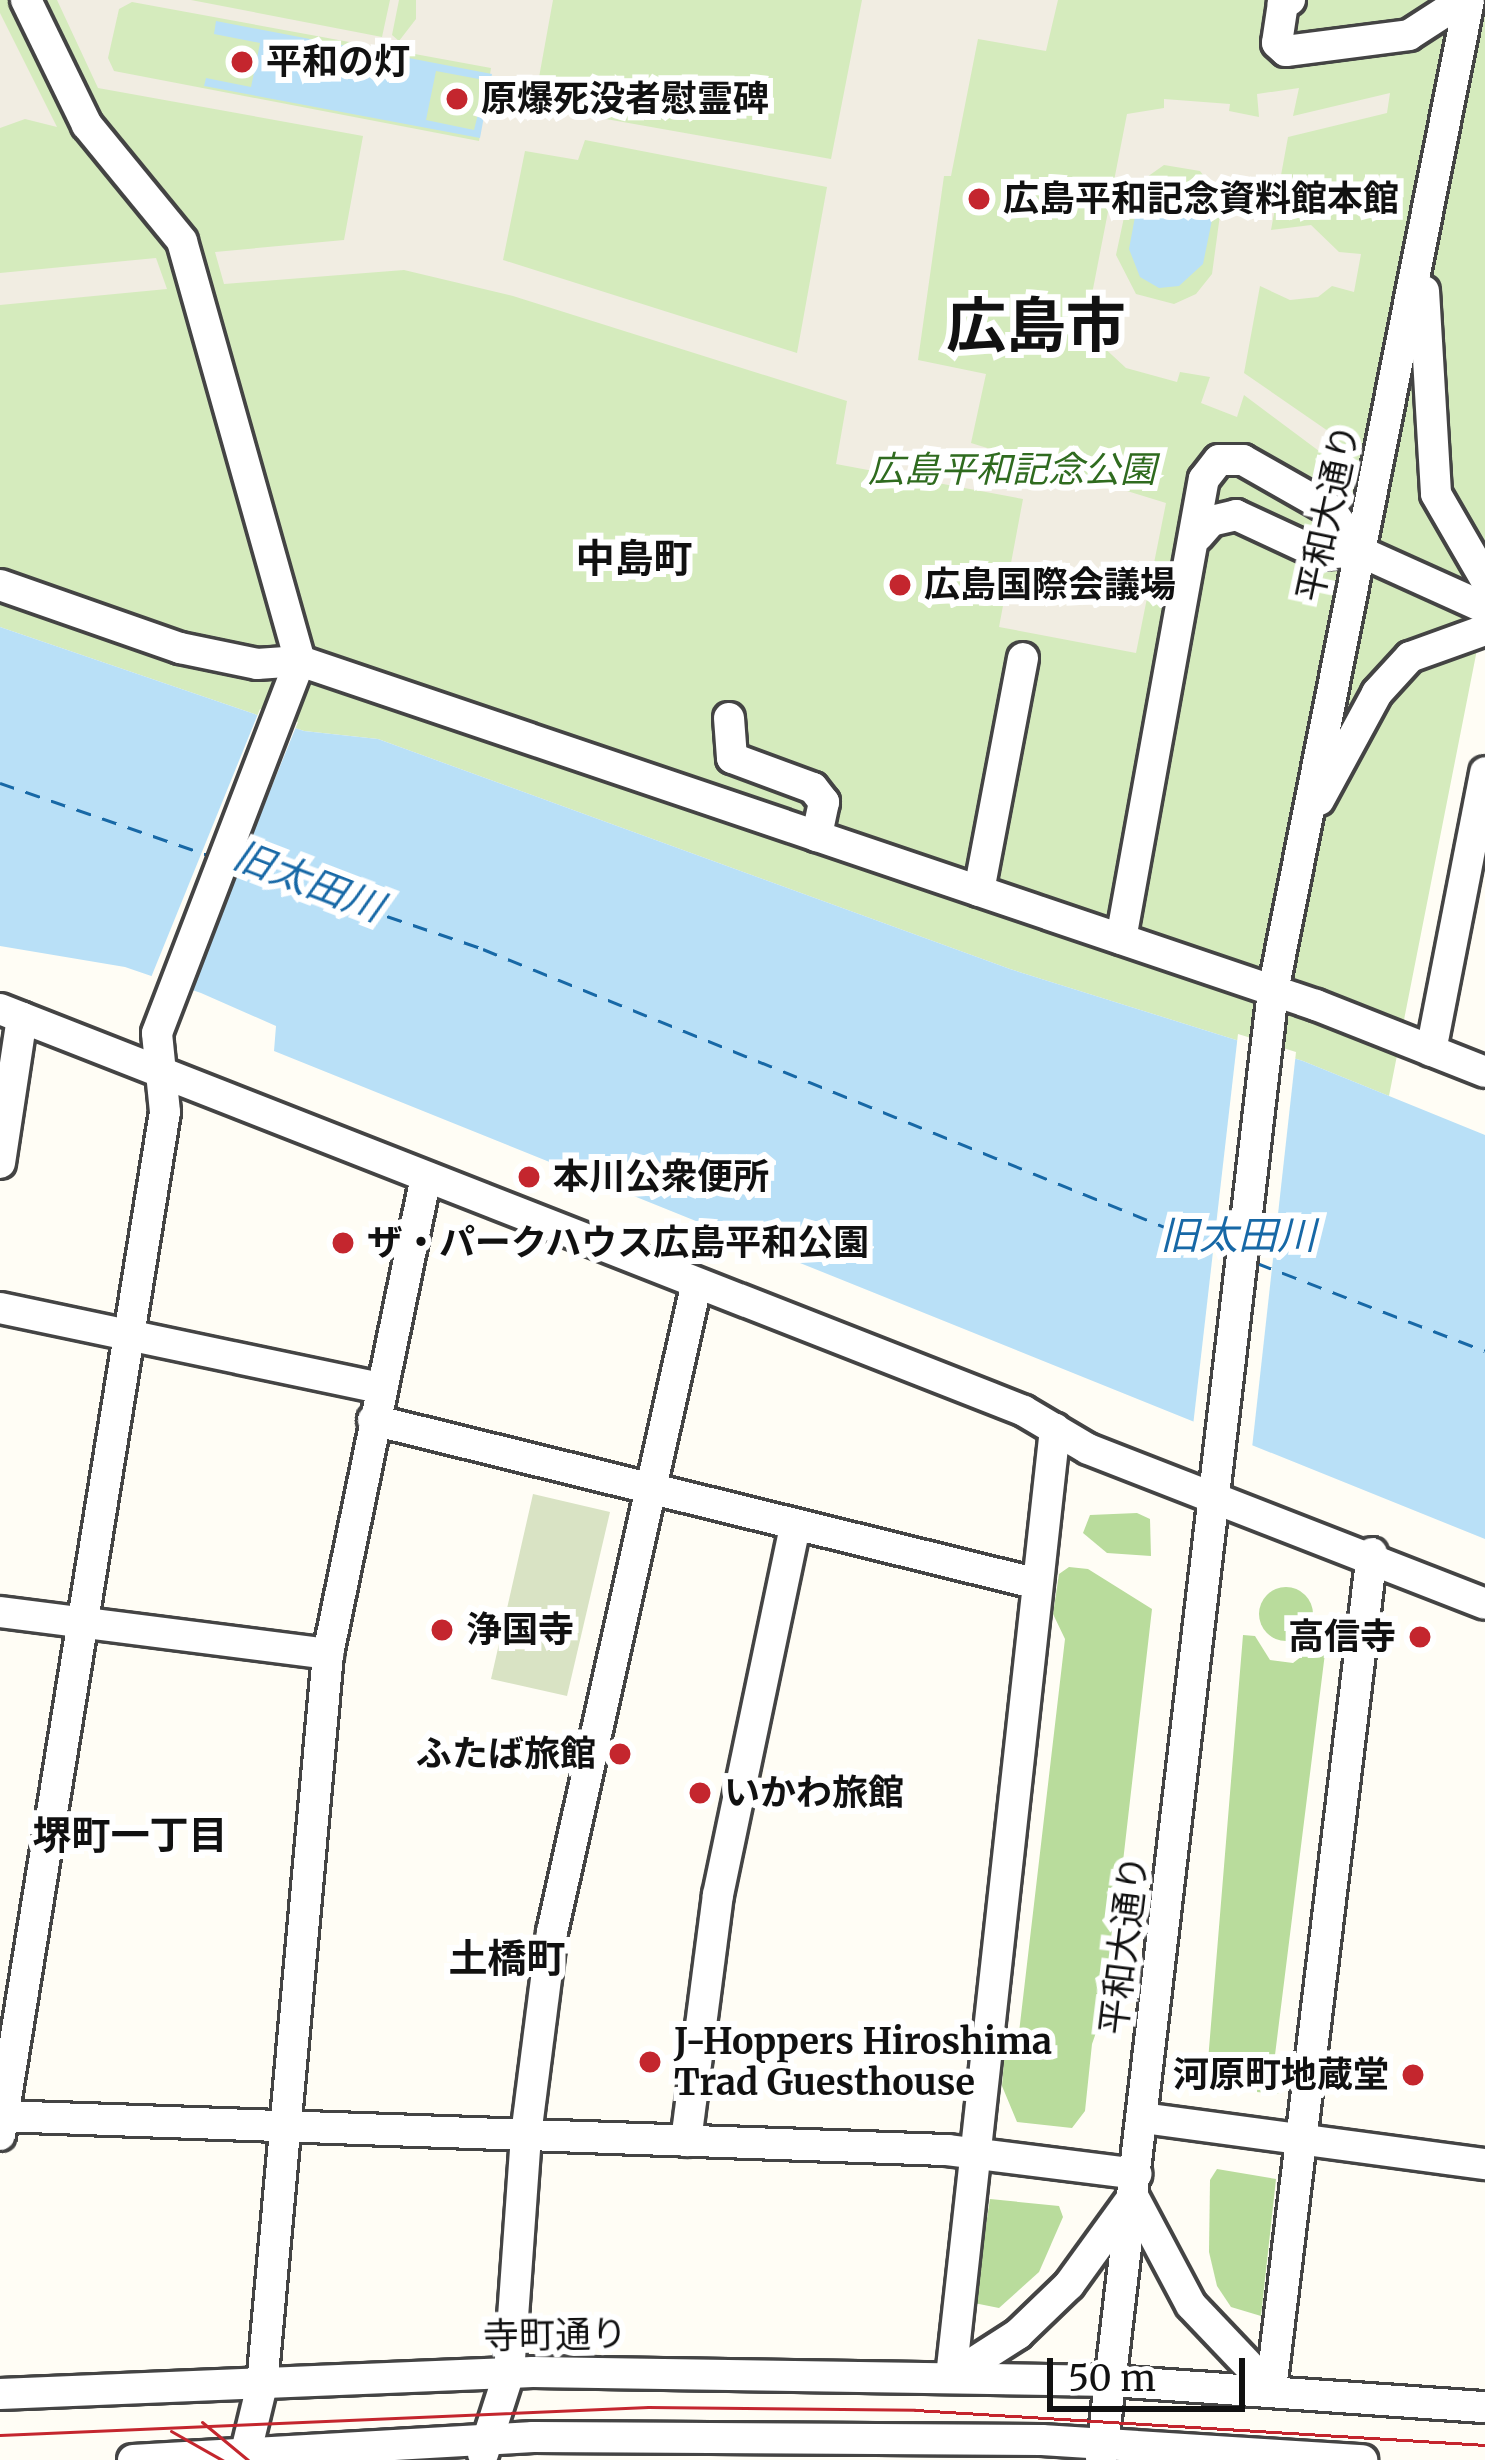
<!DOCTYPE html>
<meta charset="utf-8">
<style>
body{margin:0}
#map{position:relative;width:1485px;height:2460px;overflow:hidden;background:#fffdf5;font-family:Merriweather,"Noto Sans JP",serif}
div>[style]{position:absolute}
[style*='--x']{left:calc(var(--x)*1px);top:calc(var(--y)*1px);width:calc(var(--w)*1px);rotate:calc(var(--a)*1deg)}
.green>*{inset:0;background:#d5ebbd}
.forest>*{inset:0;background:#b9dc9c}
.round{border-radius:50%}
.cemetery>*{inset:0;background:#d9e3c4}
.plaza>*{inset:0;background:#f1ede2}
.water>*{inset:0;background:#b9e0f7}
.pier>*{inset:0;background:#fffdf5}
.ferry>*{height:3px;margin-top:-1.5px;transform-origin:0;background:repeating-linear-gradient(90deg,#1768a6 0 15px,transparent 0 27px)}
.roads{filter:drop-shadow(3px 0 #444) drop-shadow(-3px 0 #444) drop-shadow(0 3px #444) drop-shadow(0 -3px #444)}
.minor>*{height:30px;margin:-15px;padding:0 15px;transform-origin:15px;border-radius:15px;background:#fff}
.tram>*{height:3px;margin:-1.5px;padding:0 1.5px;transform-origin:1.5px;border-radius:1.5px;background:#c4262e}
.dots>*{width:33px;height:33px;translate:-50% -50%;box-sizing:border-box;border:6px solid #fff;border-radius:50%}
span{translate:-50% -50%;white-space:nowrap;text-align:center;line-height:1.15;-webkit-text-stroke:12px #fff;paint-order:stroke}
.poi-label{font-size:36px;color:#111;font-weight:700}
.left{translate:0 -50%;text-align:left}
.right{translate:-100% -50%;text-align:right}
.park-label{font-size:36px;color:#2f6b1f;font-style:italic}
.street-label{font-size:36px;color:#111}
.neighbourhood-label{font-size:39px;color:#111;font-weight:700}
.water-label{font-size:39px;color:#1768a6;font-style:italic}
.town-label{font-size:60px;color:#111;font-weight:700}
.scale{position:absolute;left:1047px;top:2358px;width:198px;height:54px;box-sizing:border-box;border:6px solid #111;border-top:0;padding-left:15px;font-size:36px;line-height:42px;white-space:nowrap;color:#111;-webkit-text-stroke:9px #fff;paint-order:stroke}
</style>
<div id="map">
<div class="green">
<i style="clip-path:polygon(0 0,1485px 0,1485px 609px,1389px 1096px,1303px 1061px,1010px 969px,378px 739px,304px 731px,0 627px)"></i>
</div>
<div class="forest">
<i style="clip-path:polygon(1137px 1513px,1150px 1519px,1151px 1556px,1107px 1553px,1083px 1533px,1090px 1515px)"></i>
<i style="clip-path:polygon(1069px 1567px,1088px 1569px,1152px 1609px,1107px 2001px,1092px 2044px,1085px 2111px,1072px 2128px,1017px 2122px,1002px 2086px,1005px 2048px,1018px 2041px,1065px 1639px,1053px 1614px,1059px 1574px)"></i>
<i class="round" style="left:1259px;top:1587px;width:54px;height:54px"></i>
<i style="clip-path:polygon(1243px 1635px,1255px 1636px,1270px 1660px,1293px 1663px,1327px 1637px,1274px 2063px,1285px 2070px,1278px 2094px,1216px 2088px,1207px 2073px)"></i>
<i style="clip-path:polygon(1217px 2169px,1276px 2179px,1261px 2316px,1231px 2307px,1217px 2286px,1209px 2252px,1210px 2180px)"></i>
<i style="clip-path:polygon(990px 2199px,1059px 2206px,1063px 2217px,1039px 2272px,999px 2308px,974px 2303px)"></i>
</div>
<div class="cemetery">
<i style="clip-path:polygon(533px 1494px,610px 1512px,567px 1696px,491px 1679px)"></i>
</div>
<div class="plaza">
<i style="clip-path:polygon(evenodd,57px 0,191px 0,382px 37px,390px 0,399px 0,392px 35px,399px 41px,416px 19px,416px 0,553px 0,538px 83px,592px 95px,589px 116px,831px 159px,862px 0,1058px 0,1046px 51px,978px 39px,951px 176px,944px 176px,918px 360px,986px 374px,971px 443px,1166px 503px,1136px 653px,999px 627px,1023px 499px,836px 464px,847px 401px,513px 296px,404px 270px,224px 284px,215px 252px,344px 240px,363px 136px,98px 88px,57px 0,132px 2px,491px 68px,479px 141px,114px 71px,108px 58px,119px 9px,132px 2px,57px 0,585px 140px,827px 187px,797px 353px,503px 260px,525px 151px,578px 160px,585px 140px)"></i>
<i style="clip-path:polygon(0 13px,57px 127px,25px 119px,0 128px)"></i>
<i style="clip-path:polygon(evenodd,1299px 88px,1293px 116px,1390px 93px,1387px 113px,1288px 137px,1271px 230px,1311px 225px,1339px 252px,1361px 254px,1354px 292px,1332px 286px,1318px 297px,1290px 300px,1260px 286px,1244px 373px,1328px 431px,1323px 454px,1244px 395px,1237px 417px,1201px 403px,1210px 377px,1180px 372px,1177px 382px,1126px 368px,1085px 330px,1127px 114px,1164px 108px,1164px 99px,1230px 104px,1229px 111px,1259px 117px,1257px 94px,1299px 88px,1164px 165px,1200px 171px,1222px 200px,1212px 274px,1196px 294px,1174px 304px,1136px 294px,1116px 255px,1130px 189px,1164px 165px)"></i>
<i style="clip-path:polygon(156px 258px,167px 289px,0 305px,0 273px)"></i>
</div>
<div class="water">
<i style="clip-path:polygon(216px 21px,492px 74px,487px 101px,481px 100px,484px 80px,436px 71px,426px 120px,474px 130px,479px 110px,485px 111px,480px 138px,204px 86px,206px 78px,251px 87px,256px 63px,260px 43px,214px 34px)"></i>
<i style="clip-path:polygon(1177px 182px,1196px 190px,1212px 220px,1203px 264px,1179px 286px,1159px 288px,1140px 277px,1129px 249px,1137px 206px,1158px 186px)"></i>
<i style="clip-path:polygon(0 627px,304px 731px,378px 739px,1010px 969px,1303px 1061px,1485px 1135px,1485px 1539px,274px 1051px,276px 1026px,201px 993px,125px 967px,0 946px)"></i>
</div>
<div class="pier">
<i style="clip-path:polygon(260px 709px,298px 722px,187px 995px,150px 980px)"></i>
<i style="clip-path:polygon(1238px 1034px,1296px 1052px,1252px 1448px,1193px 1426px)"></i>
</div>
<div class="ferry">
<i style="--x:0;--y:783;--w:220;--a:19.1"></i>
<i style="--x:234;--y:864;--w:263;--a:18.8"></i>
<i style="--x:483;--y:949;--w:808;--a:22.18"></i>
<i style="--x:1257;--y:1263;--w:244;--a:21.1"></i>
</div>
<div class="roads">
<div class="minor">
<i style="--x:1290;--y:0;--w:8;--a:157"></i>
<i style="--x:1283;--y:3;--w:40;--a:98.5"></i>
<i style="--x:1277;--y:43;--w:12;--a:42"></i>
<i style="--x:1286;--y:51;--w:124;--a:-7.4"></i>
<i style="--x:1409;--y:35;--w:64;--a:-32.9"></i>
<i style="--x:1424;--y:291;--w:203;--a:86.6"></i>
<i style="--x:1436;--y:494;--w:98;--a:60"></i>
<i style="--x:1198;--y:536;--w:20;--a:-49"></i>
<i style="--x:1211;--y:521;--w:26;--a:-13"></i>
<i style="--x:1236;--y:515;--w:93;--a:24.9"></i>
<i style="--x:1320;--y:554;--w:39;--a:-4"></i>
<i style="--x:1359;--y:551;--w:138;--a:24.3"></i>
<i style="--x:0;--y:585;--w:191;--a:19.3"></i>
<i style="--x:180;--y:648;--w:79;--a:11.7"></i>
<i style="--x:257;--y:664;--w:43;--a:-4"></i>
<i style="--x:300;--y:661;--w:1073;--a:18.71"></i>
<i style="--x:1316;--y:1005;--w:182;--a:21.6"></i>
<i style="--x:729;--y:718;--w:40;--a:85.7"></i>
<i style="--x:732;--y:758;--w:86;--a:20.3"></i>
<i style="--x:813;--y:788;--w:18;--a:52"></i>
<i style="--x:824;--y:802;--w:35;--a:102"></i>
<i style="--x:1319;--y:800;--w:122;--a:-61.5"></i>
<i style="--x:1377;--y:693;--w:49;--a:-47.5"></i>
<i style="--x:1410;--y:657;--w:80;--a:-19.8"></i>
<i style="--x:979;--y:891;--w:237;--a:-79.3"></i>
<i style="--x:1121;--y:939;--w:467;--a:-79.8"></i>
<i style="--x:1204;--y:479;--w:24;--a:-52"></i>
<i style="--x:1219;--y:460;--w:24;--a:0"></i>
<i style="--x:1243;--y:460;--w:101;--a:29.6"></i>
<i style="--x:1331;--y:510;--w:50;--a:55.7"></i>
<i style="--x:0;--y:1009;--w:1100;--a:21.43"></i>
<i style="--x:1024;--y:1411;--w:74;--a:30.7"></i>
<i style="--x:1088;--y:1449;--w:426;--a:21.3"></i>
<i style="--x:1431;--y:1051;--w:284;--a:-79"></i>
<i style="--x:0;--y:1163;--w:147;--a:-81.4"></i>
<i style="--x:0;--y:1308;--w:387;--a:11.9"></i>
<i style="--x:373;--y:1420;--w:681;--a:13.85"></i>
<i style="--x:0;--y:1612;--w:331;--a:7.3"></i>
<i style="--x:0;--y:2116;--w:948;--a:2.06"></i>
<i style="--x:947;--y:2150;--w:191;--a:7.2"></i>
<i style="--x:1143;--y:2118;--w:345;--a:7.7"></i>
<i style="--x:0;--y:2135;--w:1036;--a:-80.84"></i>
<i style="--x:165;--y:1112;--w:79;--a:-95.8"></i>
<i style="--x:157;--y:1033;--w:399;--a:-69"></i>
<i style="--x:300;--y:661;--w:436;--a:-105.7"></i>
<i style="--x:182;--y:241;--w:150;--a:-129.3"></i>
<i style="--x:87;--y:125;--w:139;--a:-116"></i>
<i style="--x:686;--y:2141;--w:248;--a:-82.6"></i>
<i style="--x:718;--y:1895;--w:376;--a:-78.2"></i>
<i style="--x:1133;--y:2196;--w:123;--a:62"></i>
<i style="--x:1191;--y:2305;--w:116;--a:46.4"></i>
<i style="--x:951;--y:2377;--w:954;--a:-83.74"></i>
<i style="--x:951;--y:2377;--w:80;--a:-32.7"></i>
<i style="--x:1018;--y:2334;--w:71;--a:-43.9"></i>
<i style="--x:1069;--y:2285;--w:107;--a:-54.1"></i>
<i style="--x:1271;--y:2389;--w:842;--a:-83.11"></i>
<i style="--x:0;--y:2394;--w:533;--a:-2.36"></i>
<i style="--x:533;--y:2372;--w:578;--a:0.89"></i>
<i style="--x:1111;--y:2381;--w:375;--a:4"></i>
<i style="--x:483;--y:2454;--w:85;--a:-72.2"></i>
<i style="--x:509;--y:2373;--w:239;--a:-85.9"></i>
<i style="--x:526;--y:2135;--w:205;--a:-82.7"></i>
<i style="--x:552;--y:1932;--w:662;--a:-77.43"></i>
<i style="--x:133;--y:2460;--w:401;--a:-3.3"></i>
<i style="--x:533;--y:2437;--w:509;--a:0.34"></i>
<i style="--x:1042;--y:2440;--w:321;--a:3.6"></i>
<i style="--x:244;--y:2460;--w:77;--a:-76.5"></i>
<i style="--x:262;--y:2385;--w:734;--a:-84.84"></i>
<i style="--x:328;--y:1654;--w:487;--a:-78.4"></i>
<i style="--x:1101;--y:2460;--w:1479;--a:-83.32"></i>
<i style="--x:1273;--y:991;--w:1010;--a:-78.81"></i>
</div>
</div>
<div class="tram">
<i style="--x:202;--y:2422;--w:60;--a:39.6"></i>
<i style="--x:171;--y:2431;--w:59;--a:29.6"></i>
<i style="--x:0;--y:2435;--w:649;--a:-2.47"></i>
<i style="--x:648;--y:2407;--w:267;--a:0.6"></i>
<i style="--x:915;--y:2410;--w:571;--a:3.51"></i>
</div>
<div class="dots">
<i style="left:242px;top:62px;background:#c4262e"></i>
<i style="left:457px;top:99px;background:#c4262e"></i>
<i style="left:979px;top:199px;background:#c4262e"></i>
<i style="left:900px;top:585px;background:#c4262e"></i>
<i style="left:529px;top:1177px;background:#c4262e"></i>
<i style="left:343px;top:1243px;background:#c4262e"></i>
<i style="left:442px;top:1630px;background:#c4262e"></i>
<i style="left:1420px;top:1637px;background:#c4262e"></i>
<i style="left:620px;top:1754px;background:#c4262e"></i>
<i style="left:700px;top:1793px;background:#c4262e"></i>
<i style="left:650px;top:2062px;background:#c4262e"></i>
<i style="left:1413px;top:2075px;background:#c4262e"></i>
</div>
<div class="poi-label">
<span class="left" style="left:266px;top:62px">平和の灯</span>
<span class="left" style="left:481px;top:99px">原爆死没者慰霊碑</span>
<span class="left" style="left:1003px;top:199px">広島平和記念資料館本館</span>
<span class="left" style="left:924px;top:585px">広島国際会議場</span>
<span class="left" style="left:553px;top:1177px">本川公衆便所</span>
<span class="left" style="left:367px;top:1243px">ザ・パークハウス広島平和公園</span>
<span class="left" style="left:466px;top:1630px">浄国寺</span>
<span class="right" style="left:1396px;top:1637px">高信寺</span>
<span class="right" style="left:596px;top:1754px">ふたば旅館</span>
<span class="left" style="left:724px;top:1793px">いかわ旅館</span>
<span class="left" style="left:674px;top:2062px">J-Hoppers Hiroshima<br>Trad Guesthouse</span>
<span class="right" style="left:1389px;top:2075px">河原町地蔵堂</span>
</div>
<div class="park-label">
<span style="left:1012px;top:470px">広島平和記念公園</span>
</div>
<div class="street-label">
<span style="left:1328px;top:513px;rotate:-78deg">平和大通り</span>
<span style="left:1124px;top:1945px;rotate:-83deg">平和大通り</span>
<span style="left:555px;top:2335px;rotate:-1deg">寺町通り</span>
</div>
<div class="neighbourhood-label">
<span style="left:634px;top:559px">中島町</span>
<span style="left:130px;top:1836px">堺町一丁目</span>
<span style="left:507px;top:1959px">土橋町</span>
</div>
<div class="water-label">
<span style="left:308px;top:882px;rotate:21deg">旧太田川</span>
<span style="left:1238px;top:1236px">旧太田川</span>
</div>
<div class="town-label">
<span style="left:1036px;top:325px">広島市</span>
</div>
<div class="scale">50 m</div>
</div>
